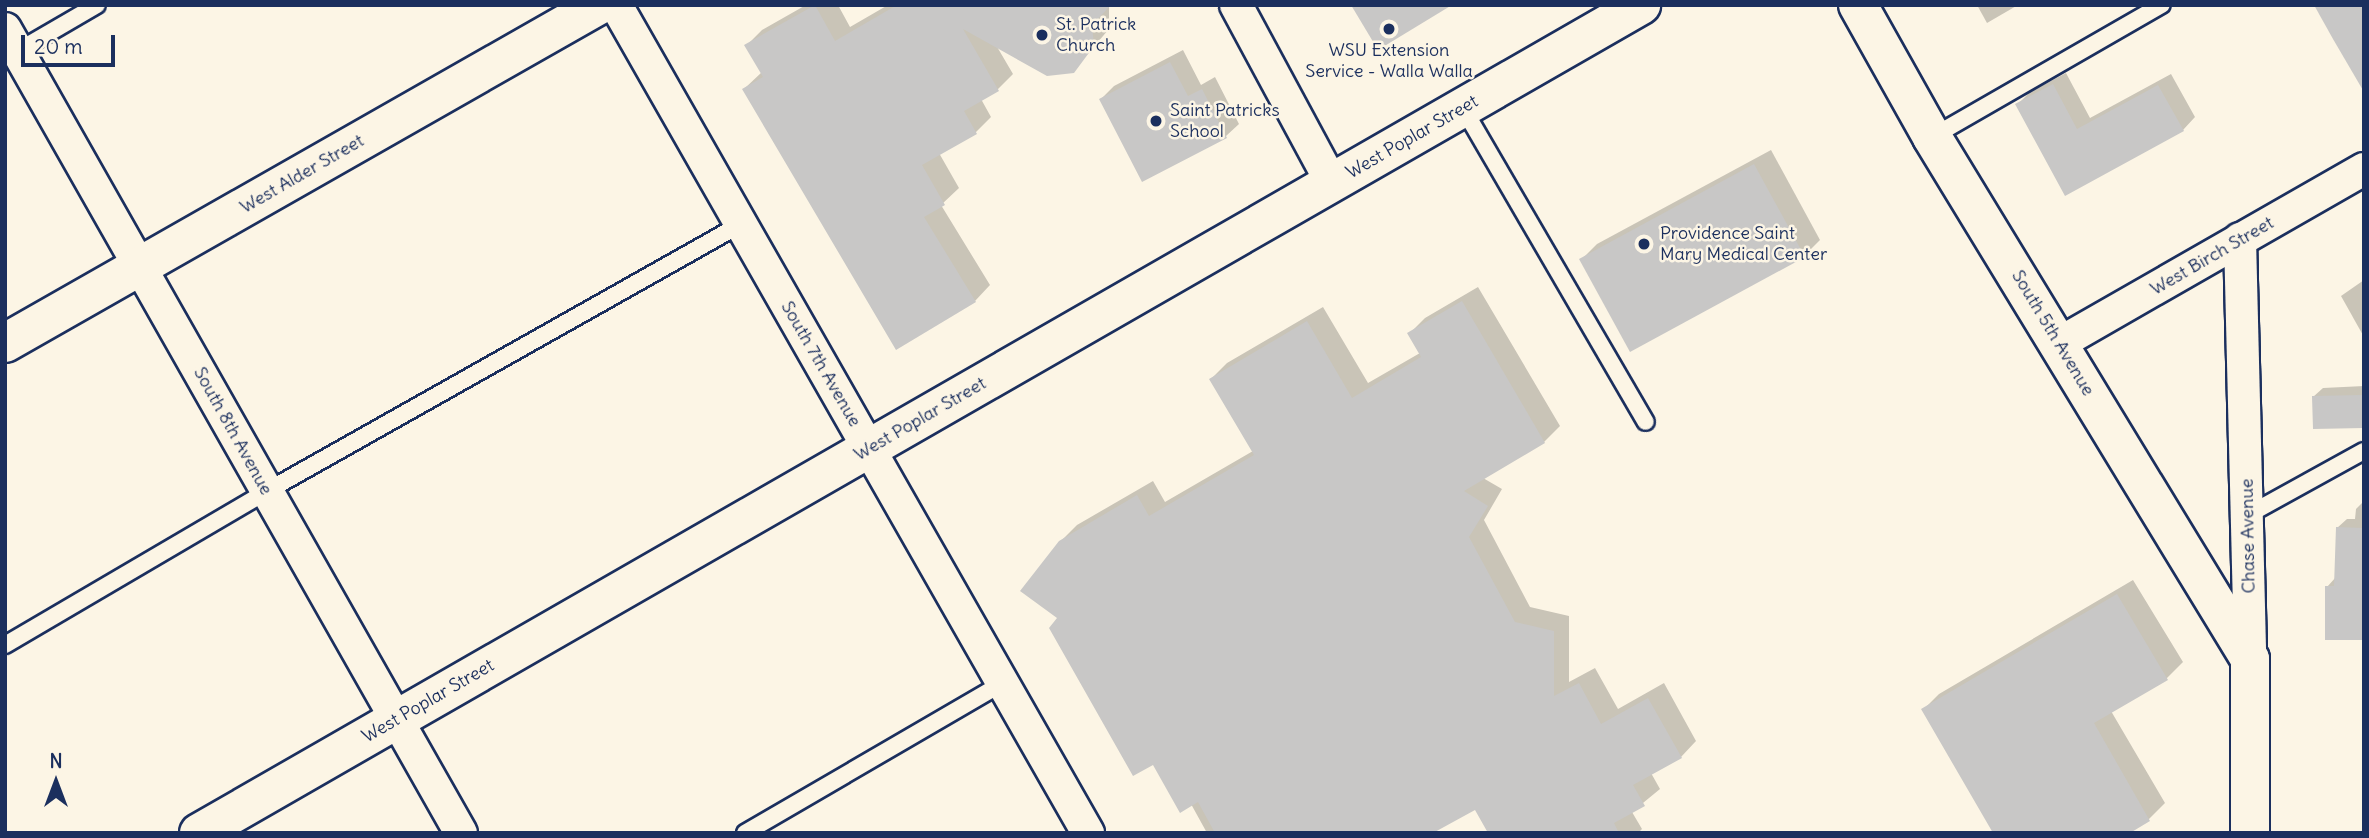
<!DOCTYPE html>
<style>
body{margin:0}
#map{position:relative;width:2369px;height:838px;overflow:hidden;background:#fcf5e5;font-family:Delius,sans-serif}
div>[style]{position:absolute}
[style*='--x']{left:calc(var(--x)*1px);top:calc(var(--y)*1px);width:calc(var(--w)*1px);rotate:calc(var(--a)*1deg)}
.shadow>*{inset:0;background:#0003}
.building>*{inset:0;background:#c8c7c6}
.roads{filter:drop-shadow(2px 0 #1b2f5e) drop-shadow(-2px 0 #1b2f5e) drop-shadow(0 2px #1b2f5e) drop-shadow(0 -2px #1b2f5e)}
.lane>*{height:16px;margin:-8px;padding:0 8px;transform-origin:8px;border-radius:8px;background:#fcf5e5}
.street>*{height:32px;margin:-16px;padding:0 16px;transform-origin:16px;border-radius:16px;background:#fcf5e5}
.secondary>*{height:38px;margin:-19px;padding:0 19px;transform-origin:19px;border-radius:19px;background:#fcf5e5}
.dots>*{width:19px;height:19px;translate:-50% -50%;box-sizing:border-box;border:4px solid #fcf5e5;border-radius:50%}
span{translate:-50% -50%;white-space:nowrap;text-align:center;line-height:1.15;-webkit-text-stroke:5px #fcf5e5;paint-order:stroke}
.poi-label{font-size:18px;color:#1b2f5e}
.left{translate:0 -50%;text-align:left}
.street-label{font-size:18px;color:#1b2f5e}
.frame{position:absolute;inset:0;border:7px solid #1b2f5e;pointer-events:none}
.north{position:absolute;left:21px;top:747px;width:70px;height:70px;-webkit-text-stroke:5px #fcf5e5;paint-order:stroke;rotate:0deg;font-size:19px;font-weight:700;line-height:28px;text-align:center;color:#1b2f5e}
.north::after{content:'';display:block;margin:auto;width:24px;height:32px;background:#1b2f5e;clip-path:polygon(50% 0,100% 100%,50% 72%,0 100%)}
.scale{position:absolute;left:21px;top:35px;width:94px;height:32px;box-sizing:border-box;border:4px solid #1b2f5e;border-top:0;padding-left:9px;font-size:21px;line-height:24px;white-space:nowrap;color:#1b2f5e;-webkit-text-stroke:5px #fcf5e5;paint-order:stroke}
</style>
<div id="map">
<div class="shadow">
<i style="clip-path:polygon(806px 5px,838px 5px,850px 27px,888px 5px,1109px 5px,1109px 29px,1073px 71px,996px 45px,1013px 74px,998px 89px,981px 99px,991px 117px,976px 132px,939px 153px,959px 188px,941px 205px,990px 285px,975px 301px,744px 89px,762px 72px,747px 45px,762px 30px)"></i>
<i style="clip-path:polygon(1977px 5px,2018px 5px,1987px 23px)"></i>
<i style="clip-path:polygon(1183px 50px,1201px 85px,1215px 77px,1239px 124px,1226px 136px,1143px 179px,1101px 99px,1114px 86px)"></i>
<i style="clip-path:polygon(2066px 73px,2090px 118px,2171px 74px,2195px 117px,2183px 130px,2065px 193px,2017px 105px,2030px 92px)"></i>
<i style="clip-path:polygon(1771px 150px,1820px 240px,1804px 256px,1581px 260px,1597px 244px)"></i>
<i style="clip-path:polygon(2364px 280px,2364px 337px,2341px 296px)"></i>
<i style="clip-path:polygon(1478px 287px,1560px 426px,1544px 442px,1483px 478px,1502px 489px,1484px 520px,1530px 607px,1569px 616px,1569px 682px,1595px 668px,1618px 709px,1664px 683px,1696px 741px,1681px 757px,1651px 773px,1660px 789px,1632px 812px,1642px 829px,1638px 833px,1490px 833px,1476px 807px,1429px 833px,1207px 833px,1191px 804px,1059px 618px,1060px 542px,1077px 525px,1153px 481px,1165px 502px,1253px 451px,1211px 379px,1227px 363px,1323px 307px,1368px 383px,1420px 353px,1409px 334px,1425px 318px)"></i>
<i style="clip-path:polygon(2364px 386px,2364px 426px,2313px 397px,2323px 388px)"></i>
<i style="clip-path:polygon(2364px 501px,2364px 638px,2327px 587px,2336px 577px,2337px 528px,2347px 519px,2355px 519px,2356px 509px)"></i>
<i style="clip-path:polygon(2133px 580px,2183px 662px,2167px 678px,2111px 711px,2165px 803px,2149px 819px,2126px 833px,1923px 710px,1939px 694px)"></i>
</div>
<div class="building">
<i style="clip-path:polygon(815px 5px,835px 41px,897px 5px,1111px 5px,1092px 25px,1094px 46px,1074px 73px,1047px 76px,963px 29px,999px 91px,964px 111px,977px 134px,922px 165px,945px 205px,924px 217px,976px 302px,896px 350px,742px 89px,763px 77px,744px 45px)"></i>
<i style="clip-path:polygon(1351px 5px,1452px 5px,1378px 50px)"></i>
<i style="clip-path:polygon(2314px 5px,2364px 5px,2364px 92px,2333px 39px)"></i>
<i style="clip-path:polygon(1170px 62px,1188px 96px,1202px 89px,1227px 138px,1142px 182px,1099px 99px)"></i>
<i style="clip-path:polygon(2053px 84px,2077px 129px,2158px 85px,2184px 131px,2065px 196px,2015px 104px)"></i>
<i style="clip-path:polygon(1754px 164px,1805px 257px,1630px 352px,1579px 259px)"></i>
<i style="clip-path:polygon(1462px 301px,1545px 443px,1464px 491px,1488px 506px,1469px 537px,1515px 622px,1554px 631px,1554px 696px,1579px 683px,1601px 724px,1648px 698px,1682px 758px,1633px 785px,1645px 806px,1614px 823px,1619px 833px,1488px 833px,1475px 810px,1433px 833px,1215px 833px,1198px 802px,1180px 813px,1153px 765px,1133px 776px,1049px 628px,1057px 618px,1020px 591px,1059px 541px,1137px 495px,1149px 516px,1254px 455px,1209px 379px,1307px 321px,1352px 398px,1421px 357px,1407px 333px)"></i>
<i style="clip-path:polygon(2364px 395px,2364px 428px,2313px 429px,2312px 396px)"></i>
<i style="clip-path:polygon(2336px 527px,2364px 528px,2364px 640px,2325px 640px,2325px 586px,2334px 586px)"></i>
<i style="clip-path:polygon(2117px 594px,2168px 680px,2094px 723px,2150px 821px,2130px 833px,1993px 833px,1921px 709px)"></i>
</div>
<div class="roads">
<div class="lane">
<i style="--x:18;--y:51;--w:91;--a:-30.2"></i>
<i style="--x:1463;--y:108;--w:363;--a:59.8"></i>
<i style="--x:1932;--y:137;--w:265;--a:-29.9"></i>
<i style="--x:2248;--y:515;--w:132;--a:-28.9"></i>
<i style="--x:5;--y:645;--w:304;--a:-30.4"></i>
<i style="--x:267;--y:491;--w:544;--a:-29.39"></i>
<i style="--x:745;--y:833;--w:298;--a:-30.2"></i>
</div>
<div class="street">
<i style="--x:616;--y:5;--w:953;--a:60.31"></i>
<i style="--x:1236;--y:5;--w:202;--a:61.7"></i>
<i style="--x:5;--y:29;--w:924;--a:60.44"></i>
<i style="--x:2240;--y:239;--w:420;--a:88.6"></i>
<i style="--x:2060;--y:343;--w:350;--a:-29.8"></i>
</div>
<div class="secondary">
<i style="--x:1858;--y:5;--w:151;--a:60.7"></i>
<i style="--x:1932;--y:137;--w:611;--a:58.65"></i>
<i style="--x:2250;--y:659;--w:174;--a:90"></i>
<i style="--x:5;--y:343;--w:683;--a:-29.64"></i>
<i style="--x:199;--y:833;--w:1663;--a:-29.86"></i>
</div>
</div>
<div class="dots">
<i style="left:1389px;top:29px;background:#1b2f5e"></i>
<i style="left:1042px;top:35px;background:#1b2f5e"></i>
<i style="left:1156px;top:121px;background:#1b2f5e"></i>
<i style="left:1644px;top:244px;background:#1b2f5e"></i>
</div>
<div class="poi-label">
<span class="left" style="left:1056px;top:35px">St. Patrick<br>Church</span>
<span style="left:1389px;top:61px">WSU Extension<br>Service - Walla Walla</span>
<span class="left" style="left:1170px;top:121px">Saint Patricks<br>School</span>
<span class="left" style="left:1660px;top:244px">Providence Saint<br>Mary Medical Center</span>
</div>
<div class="street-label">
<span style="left:1412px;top:137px;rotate:-30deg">West Poplar Street</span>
<span style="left:302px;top:174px;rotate:-30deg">West Alder Street</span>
<span style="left:2212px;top:256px;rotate:-30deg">West Birch Street</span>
<span style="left:2053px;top:333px;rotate:59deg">South 5th Avenue</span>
<span style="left:821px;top:364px;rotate:60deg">South 7th Avenue</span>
<span style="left:920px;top:419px;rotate:-30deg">West Poplar Street</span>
<span style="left:233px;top:431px;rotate:61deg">South 8th Avenue</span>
<span style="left:2248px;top:536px;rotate:-91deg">Chase Avenue</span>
<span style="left:428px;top:701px;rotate:-30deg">West Poplar Street</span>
</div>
<div class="frame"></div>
<div class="north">N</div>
<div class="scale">20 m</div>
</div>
